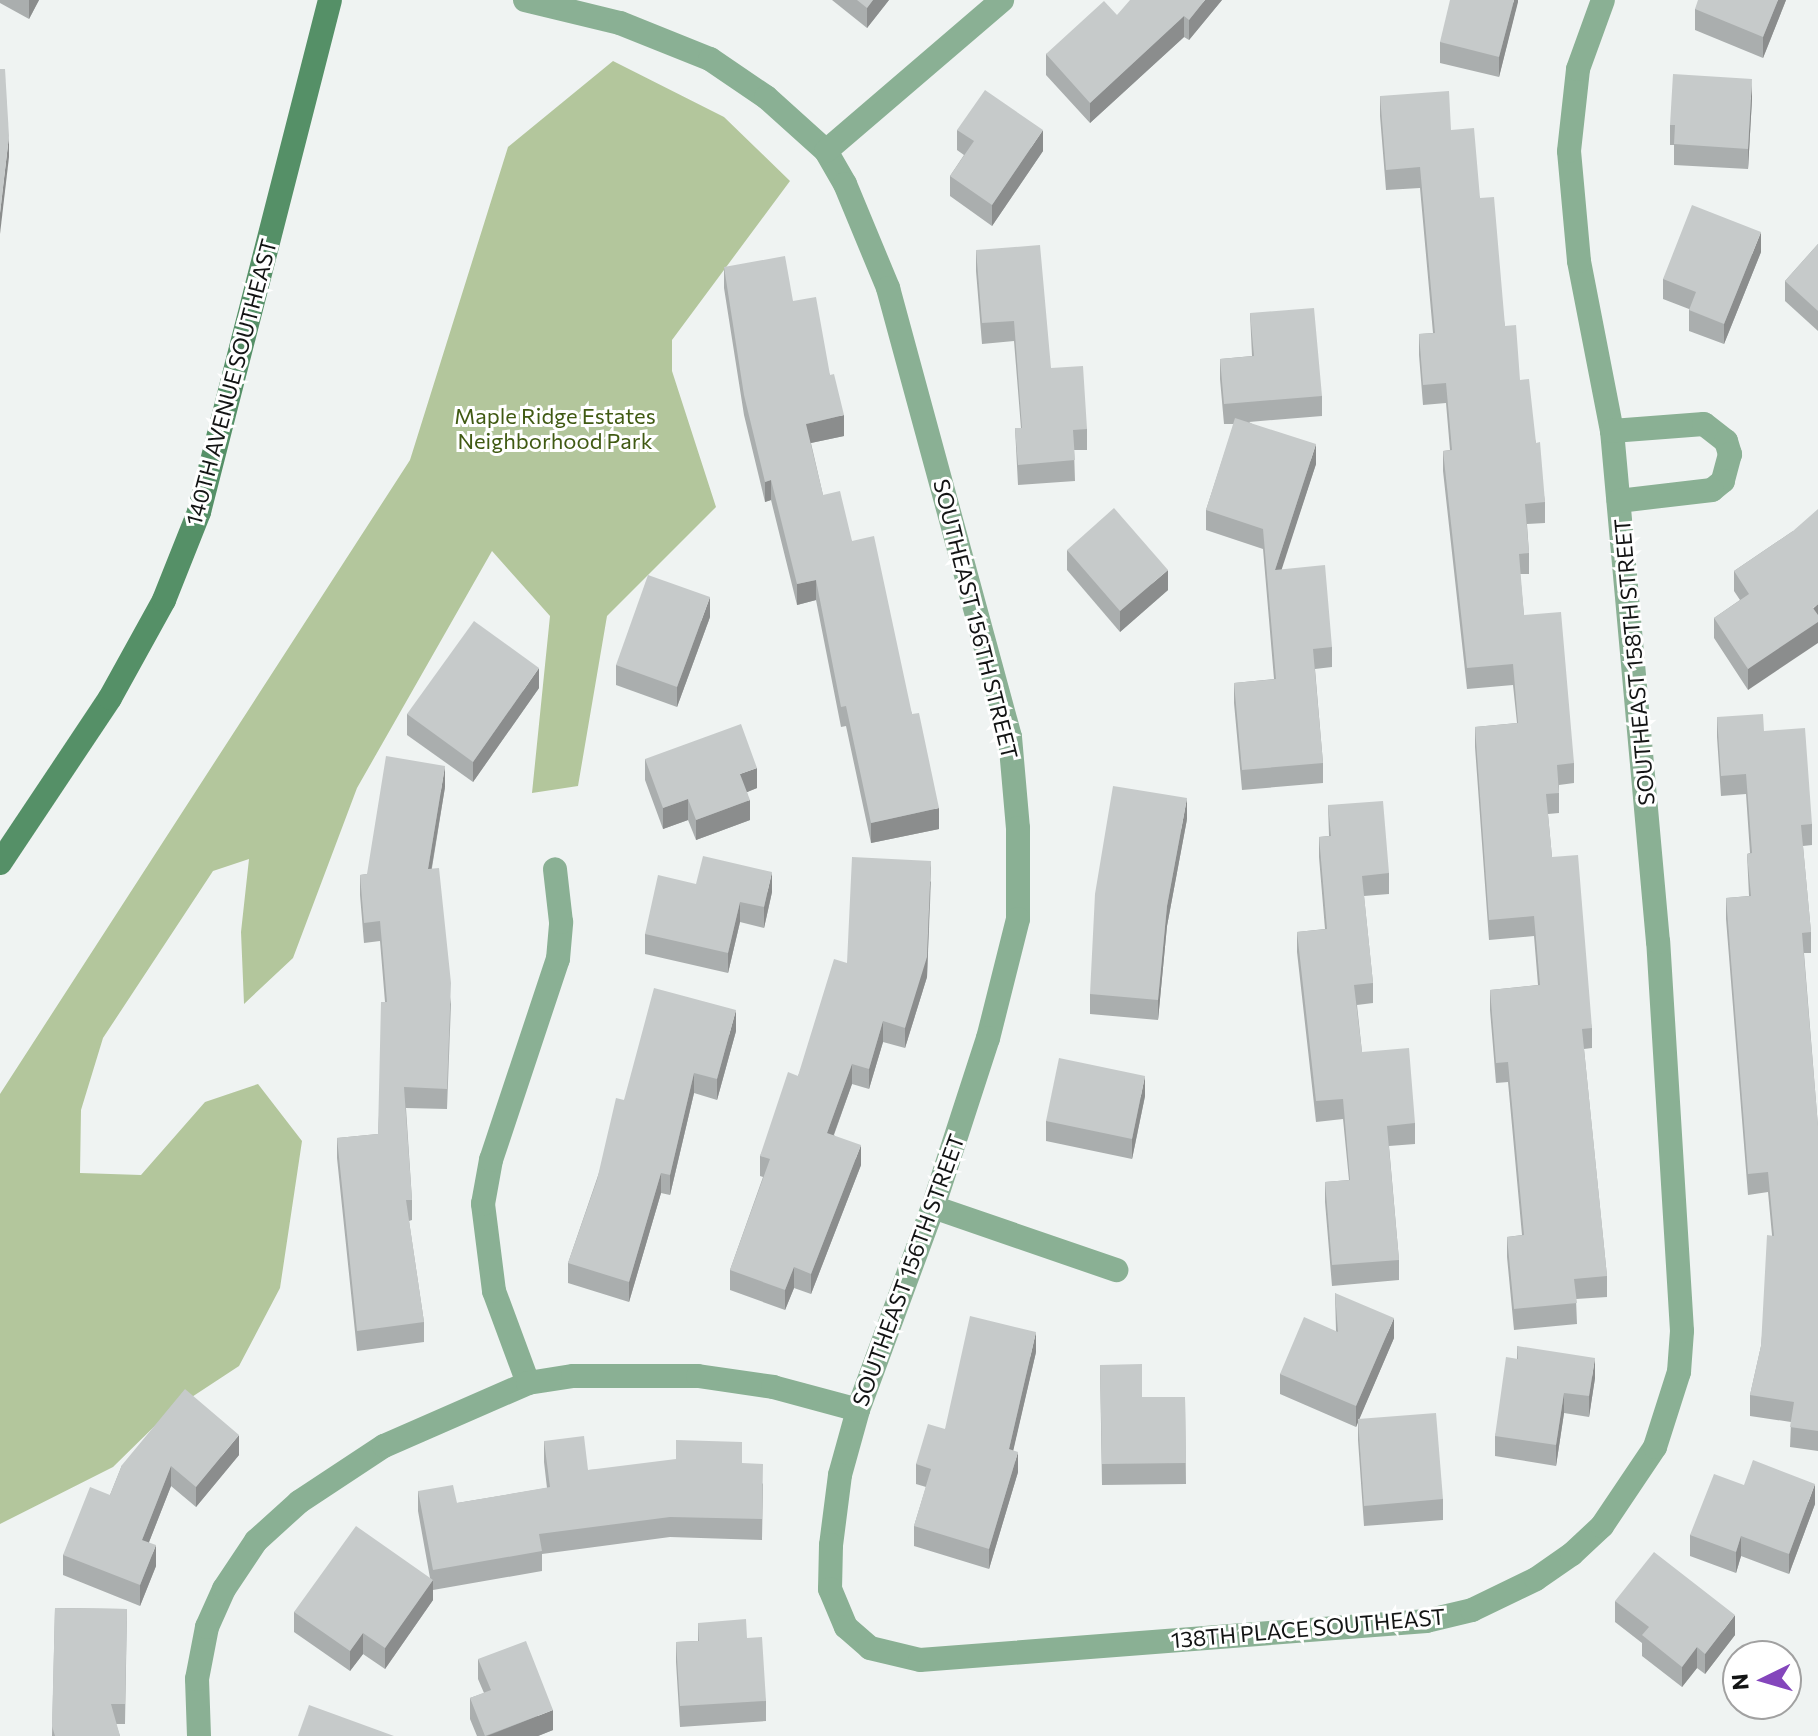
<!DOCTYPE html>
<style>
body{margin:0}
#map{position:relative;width:1818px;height:1736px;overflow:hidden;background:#eff3f2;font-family:Commissioner,sans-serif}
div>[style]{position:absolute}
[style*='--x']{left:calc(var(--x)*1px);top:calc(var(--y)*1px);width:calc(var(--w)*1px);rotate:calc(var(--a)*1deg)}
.green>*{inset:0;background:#b3c69c}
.minor>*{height:24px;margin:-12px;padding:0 12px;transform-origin:12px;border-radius:12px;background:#8ab094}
.secondary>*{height:24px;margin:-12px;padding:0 12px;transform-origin:12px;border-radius:12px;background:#559067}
.wall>*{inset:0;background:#aaaeae}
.shaded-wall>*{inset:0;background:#8b8d8d}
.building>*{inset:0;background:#c6caca}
span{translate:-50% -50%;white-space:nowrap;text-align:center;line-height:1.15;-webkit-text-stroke:6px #fff;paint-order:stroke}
.street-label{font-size:22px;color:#131414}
.park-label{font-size:22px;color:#405a13}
.north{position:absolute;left:1722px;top:1640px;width:80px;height:80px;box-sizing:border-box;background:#fff;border:2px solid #a1a1a1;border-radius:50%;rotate:265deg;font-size:22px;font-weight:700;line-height:32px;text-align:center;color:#131414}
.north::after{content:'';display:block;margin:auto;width:28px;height:36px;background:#8446bc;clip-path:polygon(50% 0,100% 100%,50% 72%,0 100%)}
</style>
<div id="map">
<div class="green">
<i style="clip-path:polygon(613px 61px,724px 117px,790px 181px,672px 340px,672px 371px,716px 507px,607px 616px,578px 786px,532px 793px,550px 616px,492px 551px,357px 788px,293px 958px,244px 1004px,241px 932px,249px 859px,213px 871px,103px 1038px,81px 1110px,80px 1173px,141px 1175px,205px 1102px,258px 1084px,302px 1141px,280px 1288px,239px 1366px,169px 1412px,113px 1467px,0 1524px,0 1094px,410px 460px,508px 147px)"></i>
</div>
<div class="minor">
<i style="--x:525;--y:0;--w:98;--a:13.6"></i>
<i style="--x:620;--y:23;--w:97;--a:21.8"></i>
<i style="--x:710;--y:59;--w:68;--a:34.2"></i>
<i style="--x:766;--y:97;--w:81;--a:42"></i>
<i style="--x:826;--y:151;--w:38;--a:60"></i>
<i style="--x:845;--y:184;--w:113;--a:67.5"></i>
<i style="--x:888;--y:288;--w:465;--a:74.8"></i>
<i style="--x:1010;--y:737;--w:91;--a:85"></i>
<i style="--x:1018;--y:828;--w:91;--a:90"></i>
<i style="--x:1018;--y:919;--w:123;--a:104.1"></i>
<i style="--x:988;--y:1038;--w:178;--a:108"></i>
<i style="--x:933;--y:1207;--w:216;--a:110.3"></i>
<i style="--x:858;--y:1410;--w:67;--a:105.5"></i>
<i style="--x:840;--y:1475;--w:71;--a:97.3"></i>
<i style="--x:831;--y:1545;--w:44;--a:91.3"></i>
<i style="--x:830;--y:1589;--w:41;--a:67.2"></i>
<i style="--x:846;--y:1627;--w:32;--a:41"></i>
<i style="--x:870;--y:1648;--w:51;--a:13.5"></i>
<i style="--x:920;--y:1660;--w:508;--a:-4.41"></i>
<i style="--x:1426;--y:1621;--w:47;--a:-13.4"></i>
<i style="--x:1472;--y:1610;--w:71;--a:-25.8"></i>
<i style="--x:1536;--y:1579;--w:44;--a:-34.8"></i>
<i style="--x:1572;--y:1554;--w:41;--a:-43"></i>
<i style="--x:1602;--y:1526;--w:95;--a:-56.1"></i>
<i style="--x:1655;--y:1447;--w:79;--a:-72.3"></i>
<i style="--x:1679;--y:1372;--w:41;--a:-85.8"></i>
<i style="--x:1682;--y:1331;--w:390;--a:-93.5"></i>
<i style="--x:1658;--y:942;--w:513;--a:-95.14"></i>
<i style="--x:1612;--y:431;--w:173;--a:-101"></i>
<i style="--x:1579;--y:261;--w:110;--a:-95.2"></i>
<i style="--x:1569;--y:151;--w:82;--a:-83.7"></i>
<i style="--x:1578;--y:69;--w:73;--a:-70.1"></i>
<i style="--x:826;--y:151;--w:232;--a:-40.6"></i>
<i style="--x:1612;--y:431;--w:92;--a:-4.4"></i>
<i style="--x:1704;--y:424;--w:28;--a:38"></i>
<i style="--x:1726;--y:441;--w:14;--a:73"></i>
<i style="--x:1730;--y:454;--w:28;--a:105"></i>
<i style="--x:1723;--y:481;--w:14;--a:141"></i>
<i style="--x:1712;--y:490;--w:94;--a:173.3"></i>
<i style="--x:933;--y:1207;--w:194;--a:19"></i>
<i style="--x:528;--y:1383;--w:98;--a:-110.3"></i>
<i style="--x:494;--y:1291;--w:88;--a:-97.2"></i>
<i style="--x:483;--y:1204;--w:45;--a:-79.7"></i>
<i style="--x:491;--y:1160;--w:212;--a:-71.6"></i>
<i style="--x:558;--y:959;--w:37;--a:-85"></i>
<i style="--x:561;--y:922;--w:53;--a:-96.5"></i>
<i style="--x:199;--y:1736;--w:57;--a:-92"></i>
<i style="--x:197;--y:1679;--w:53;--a:-79.1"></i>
<i style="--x:207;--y:1627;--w:42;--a:-65.9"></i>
<i style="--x:224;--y:1589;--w:58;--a:-56.3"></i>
<i style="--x:256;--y:1541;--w:58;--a:-42.2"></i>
<i style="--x:299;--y:1502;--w:102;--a:-33.4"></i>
<i style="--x:384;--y:1446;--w:157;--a:-23.6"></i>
<i style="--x:528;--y:1383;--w:46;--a:-8.8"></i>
<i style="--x:573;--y:1376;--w:125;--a:0"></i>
<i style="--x:698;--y:1376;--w:76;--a:8.3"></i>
<i style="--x:773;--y:1387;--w:88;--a:15.1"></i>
</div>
<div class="secondary">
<i style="--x:0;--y:863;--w:198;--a:-56.3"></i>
<i style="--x:110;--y:698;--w:112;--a:-61.1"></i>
<i style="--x:164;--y:600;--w:95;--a:-68.3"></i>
<i style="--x:199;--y:512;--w:528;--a:-75.65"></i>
</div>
<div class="wall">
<i style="clip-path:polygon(0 0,39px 0,29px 19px,0 3px)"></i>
<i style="clip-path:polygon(832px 0,889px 0,867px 28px)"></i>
<i style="clip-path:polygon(1222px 0,1189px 40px,1184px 37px,1090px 123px,1046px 75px,1046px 54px,1117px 15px)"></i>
<i style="clip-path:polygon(1518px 0,1499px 77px,1440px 63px,1440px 42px)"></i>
<i style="clip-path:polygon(1786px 0,1763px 58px,1695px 30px,1695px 9px)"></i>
<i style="clip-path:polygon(1380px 96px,1451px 130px,1480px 198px,1505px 326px,1536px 443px,1545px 502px,1545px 523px,1527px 524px,1529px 553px,1529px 574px,1520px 574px,1524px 615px,1574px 763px,1574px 783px,1559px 785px,1559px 813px,1548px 814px,1552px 857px,1592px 1028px,1592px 1048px,1584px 1049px,1607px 1276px,1607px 1297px,1576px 1299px,1577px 1324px,1514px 1330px,1507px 1257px,1507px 1237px,1522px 1235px,1508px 1082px,1496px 1083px,1490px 1010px,1490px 990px,1538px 985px,1534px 936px,1489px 940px,1475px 747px,1475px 727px,1517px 723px,1513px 685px,1467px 689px,1443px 471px,1443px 451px,1450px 450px,1446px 403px,1423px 405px,1419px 355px,1419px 334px,1433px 333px,1420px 188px,1386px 190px,1380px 116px)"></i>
<i style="clip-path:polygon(1752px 99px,1748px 169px,1674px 165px,1674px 145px,1670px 145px,1670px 125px)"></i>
<i style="clip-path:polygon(957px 130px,1043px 151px,992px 226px,950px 196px,950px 176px,964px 155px,957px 150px)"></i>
<i style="clip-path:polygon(1818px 244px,1818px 331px,1785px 301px,1785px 281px)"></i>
<i style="clip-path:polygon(976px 250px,1051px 368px,1087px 429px,1087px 450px,1074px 450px,1075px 481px,1018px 485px,1015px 428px,1021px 428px,1014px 341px,982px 344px,976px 271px)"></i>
<i style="clip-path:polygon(1761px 252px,1724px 344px,1689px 331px,1689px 309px,1663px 299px,1663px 279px)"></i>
<i style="clip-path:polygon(724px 267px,793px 301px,830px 375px,844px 436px,811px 443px,823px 495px,852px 541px,912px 714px,939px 829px,871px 843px,846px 726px,841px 727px,816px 600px,797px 605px,771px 500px,765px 502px,744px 415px,724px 288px)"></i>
<i style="clip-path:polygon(1250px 313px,1322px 396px,1322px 416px,1249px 422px,1316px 464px,1281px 569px,1332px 647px,1332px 667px,1315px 669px,1323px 763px,1323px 783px,1242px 790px,1234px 703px,1234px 683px,1274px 679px,1263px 549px,1206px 530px,1206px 510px,1234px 424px,1224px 424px,1220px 379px,1220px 359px,1252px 356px)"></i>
<i style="clip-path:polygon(1793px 531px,1748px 690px,1714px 638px,1714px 618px,1740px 600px,1734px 591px,1734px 571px)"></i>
<i style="clip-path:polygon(1067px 550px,1168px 590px,1120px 632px,1067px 570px)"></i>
<i style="clip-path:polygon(710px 617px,677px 707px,616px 685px,616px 665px)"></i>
<i style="clip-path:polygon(539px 688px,473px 782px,407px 735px,407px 714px)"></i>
<i style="clip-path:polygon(1717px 717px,1764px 731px,1812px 824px,1812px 845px,1803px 846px,1811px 932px,1811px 953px,1804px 953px,1818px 1126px,1818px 1451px,1790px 1447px,1791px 1422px,1750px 1416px,1750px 1395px,1761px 1346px,1772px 1235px,1768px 1192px,1748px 1195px,1726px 919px,1726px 898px,1749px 896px,1747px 854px,1750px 853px,1746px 794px,1721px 796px,1717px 737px)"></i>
<i style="clip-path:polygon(645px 759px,757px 788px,747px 792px,750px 820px,696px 840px,688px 820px,663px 829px,645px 780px)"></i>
<i style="clip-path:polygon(445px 787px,432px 868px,451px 1004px,447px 1109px,406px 1108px,412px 1200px,412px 1220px,409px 1221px,424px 1322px,424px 1342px,357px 1351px,337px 1158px,337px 1138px,378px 1134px,385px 1002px,380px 941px,364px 943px,360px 895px,360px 875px,367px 874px)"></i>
<i style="clip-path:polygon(1328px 805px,1389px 873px,1389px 894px,1364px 896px,1373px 983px,1373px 1003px,1357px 1005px,1362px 1052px,1415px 1123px,1415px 1144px,1389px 1146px,1399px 1260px,1399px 1280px,1332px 1286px,1325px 1202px,1325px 1182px,1349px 1180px,1343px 1119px,1316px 1122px,1297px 952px,1297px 932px,1325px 929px,1319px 857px,1319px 837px,1329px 836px)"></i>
<i style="clip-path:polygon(1187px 819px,1167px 926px,1158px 1020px,1090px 1014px,1090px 994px)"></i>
<i style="clip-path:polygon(931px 881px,927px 977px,905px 1048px,883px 1042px,869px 1089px,852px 1084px,834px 1135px,861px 1165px,811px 1294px,794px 1288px,785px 1310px,730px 1290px,730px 1270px,763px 1177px,760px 1176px,760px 1156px,798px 1076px,847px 963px)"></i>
<i style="clip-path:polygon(696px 884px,772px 892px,764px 928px,740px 922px,728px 973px,645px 954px,645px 934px)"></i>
<i style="clip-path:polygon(736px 1031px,717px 1100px,694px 1093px,670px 1195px,661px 1193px,629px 1302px,568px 1283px,568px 1263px,624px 1100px)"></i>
<i style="clip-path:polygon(1145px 1096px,1132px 1159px,1046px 1141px,1046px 1121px)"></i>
<i style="clip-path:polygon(1335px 1293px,1394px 1338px,1359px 1419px,1443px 1499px,1443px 1520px,1364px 1526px,1358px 1440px,1358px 1422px,1356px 1427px,1280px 1394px,1280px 1374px,1336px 1331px)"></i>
<i style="clip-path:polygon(1517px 1346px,1595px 1378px,1589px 1417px,1564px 1413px,1556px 1466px,1495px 1456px,1495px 1436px,1517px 1359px)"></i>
<i style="clip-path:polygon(1036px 1352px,1013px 1450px,1018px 1472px,989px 1569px,914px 1546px,914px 1526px,926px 1487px,916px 1484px,916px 1464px,945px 1429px)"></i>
<i style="clip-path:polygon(1100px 1365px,1142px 1397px,1185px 1397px,1186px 1484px,1102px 1485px)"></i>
<i style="clip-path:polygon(544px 1441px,588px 1470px,742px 1463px,763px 1484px,762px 1540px,670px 1537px,542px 1554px,542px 1571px,433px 1590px,433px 1600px,385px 1669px,363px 1654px,350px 1671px,294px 1632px,294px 1612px,430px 1578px,418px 1511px,418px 1491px,457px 1503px,547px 1488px,544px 1462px)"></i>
<i style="clip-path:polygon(239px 1455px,196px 1507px,171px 1486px,149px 1542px,156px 1566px,140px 1606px,63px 1575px,63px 1555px,110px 1495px,122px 1465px)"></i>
<i style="clip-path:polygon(1744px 1485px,1815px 1504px,1789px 1574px,1741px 1556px,1736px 1573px,1690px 1556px,1690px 1535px)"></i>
<i style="clip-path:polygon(1615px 1601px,1735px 1635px,1705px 1674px,1697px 1668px,1682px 1687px,1642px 1656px,1642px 1643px,1615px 1622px)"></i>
<i style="clip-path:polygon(55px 1608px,127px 1609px,125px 1724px,116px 1724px,120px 1736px,52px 1736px)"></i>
<i style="clip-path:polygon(698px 1623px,747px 1638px,766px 1701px,766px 1721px,680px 1727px,676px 1662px,676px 1642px,698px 1641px)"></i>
<i style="clip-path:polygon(478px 1659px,553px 1730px,538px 1736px,477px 1736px,470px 1719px,470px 1698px,484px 1693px,478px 1679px)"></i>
</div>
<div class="shaded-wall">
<i style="clip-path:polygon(29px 0,39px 0,29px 19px)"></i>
<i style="clip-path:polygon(873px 0,889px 0,867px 28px,867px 8px)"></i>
<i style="clip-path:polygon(1205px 0,1222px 0,1189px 40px,1189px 20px)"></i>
<i style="clip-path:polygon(1514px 0,1518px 0,1518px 2px,1499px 77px,1499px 57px)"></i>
<i style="clip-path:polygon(1778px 0,1786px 0,1763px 58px,1763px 37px)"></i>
<i style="clip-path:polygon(1184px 16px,1184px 37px,1090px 123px,1090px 103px)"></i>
<i style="clip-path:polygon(1752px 79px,1752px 99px,1748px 169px,1748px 149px)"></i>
<i style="clip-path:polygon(1043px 130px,1043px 151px,992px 226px,992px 205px)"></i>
<i style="clip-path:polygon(9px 136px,9px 157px,0 234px,0 213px)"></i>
<i style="clip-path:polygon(1761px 232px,1761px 252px,1724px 344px,1724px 324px)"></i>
<i style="clip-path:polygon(844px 415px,844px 436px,806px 444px,806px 424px)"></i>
<i style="clip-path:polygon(1316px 444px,1316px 464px,1275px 590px,1275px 570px)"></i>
<i style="clip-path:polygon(771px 480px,771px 500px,765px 502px,765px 482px)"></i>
<i style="clip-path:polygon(1168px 570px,1168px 590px,1120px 632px,1120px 611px)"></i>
<i style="clip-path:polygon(816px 580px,816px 600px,797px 605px,797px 584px)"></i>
<i style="clip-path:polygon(710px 597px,710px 617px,677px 707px,677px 687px)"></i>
<i style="clip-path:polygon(1818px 604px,1818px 643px,1748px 690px,1748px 669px)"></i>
<i style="clip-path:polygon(539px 668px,539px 688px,473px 782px,473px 762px)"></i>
<i style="clip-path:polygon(445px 766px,445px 787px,428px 889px,428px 869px)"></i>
<i style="clip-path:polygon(757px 768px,757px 788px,740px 795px,740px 774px)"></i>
<i style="clip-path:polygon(1187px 798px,1187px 819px,1167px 926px,1158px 1020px,1158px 1000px,1167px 906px)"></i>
<i style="clip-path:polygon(688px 799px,688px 820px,663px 829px,663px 808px)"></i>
<i style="clip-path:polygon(750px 800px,750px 820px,696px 840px,696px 820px)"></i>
<i style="clip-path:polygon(939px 808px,939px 829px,871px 843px,871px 823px)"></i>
<i style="clip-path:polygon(931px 861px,927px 977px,905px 1048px,905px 1028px)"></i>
<i style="clip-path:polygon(772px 872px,772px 892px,764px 928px,764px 907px)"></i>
<i style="clip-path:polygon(740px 902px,740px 922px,728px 973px,728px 953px)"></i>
<i style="clip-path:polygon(736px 1010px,736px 1031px,717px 1100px,717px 1079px)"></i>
<i style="clip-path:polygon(883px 1021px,883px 1042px,869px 1089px,869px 1069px)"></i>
<i style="clip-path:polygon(852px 1064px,852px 1084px,827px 1153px,827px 1133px)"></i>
<i style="clip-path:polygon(694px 1073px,694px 1093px,670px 1195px,670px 1175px)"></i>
<i style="clip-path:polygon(1145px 1076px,1145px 1096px,1132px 1159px,1132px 1139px)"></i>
<i style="clip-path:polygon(861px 1145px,861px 1165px,811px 1294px,811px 1274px)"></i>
<i style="clip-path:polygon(661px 1173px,661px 1193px,629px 1302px,629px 1282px)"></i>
<i style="clip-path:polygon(794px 1267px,794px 1288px,785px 1310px,785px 1290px)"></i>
<i style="clip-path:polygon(1394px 1318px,1394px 1338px,1356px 1427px,1356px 1406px)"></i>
<i style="clip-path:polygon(1036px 1332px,1036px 1352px,1009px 1469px,1009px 1449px)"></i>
<i style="clip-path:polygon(1595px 1358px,1595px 1378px,1589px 1417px,1589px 1396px)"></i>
<i style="clip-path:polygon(1564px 1393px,1564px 1413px,1556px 1466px,1556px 1445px)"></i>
<i style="clip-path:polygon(239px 1435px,239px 1455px,196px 1507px,196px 1487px)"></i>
<i style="clip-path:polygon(1018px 1452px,1018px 1472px,989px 1569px,989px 1549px)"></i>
<i style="clip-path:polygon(171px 1466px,171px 1486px,142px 1560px,142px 1540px)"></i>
<i style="clip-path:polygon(1815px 1484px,1815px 1504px,1789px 1574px,1789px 1554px)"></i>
<i style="clip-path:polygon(1741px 1536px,1741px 1556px,1736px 1573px,1736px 1552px)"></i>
<i style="clip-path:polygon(156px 1545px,156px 1566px,140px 1606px,140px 1585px)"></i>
<i style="clip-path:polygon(433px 1580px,433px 1600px,385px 1669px,385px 1648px)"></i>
<i style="clip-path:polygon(1735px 1615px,1735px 1635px,1705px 1674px,1705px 1654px)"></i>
<i style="clip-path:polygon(363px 1633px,363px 1654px,350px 1671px,350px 1651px)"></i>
<i style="clip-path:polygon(1697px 1647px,1697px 1668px,1682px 1687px,1682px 1667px)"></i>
<i style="clip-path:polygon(553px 1710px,553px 1730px,538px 1736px,487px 1736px)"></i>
</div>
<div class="building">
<i style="clip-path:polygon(857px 0,873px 0,867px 8px)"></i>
<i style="clip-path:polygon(1130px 0,1205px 0,1189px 20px,1184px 16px,1090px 103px,1046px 54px,1104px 1px,1117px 15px)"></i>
<i style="clip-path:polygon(1450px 0,1514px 0,1499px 57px,1440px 42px)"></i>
<i style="clip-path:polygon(1698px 0,1778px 0,1763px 37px,1695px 9px)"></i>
<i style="clip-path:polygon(0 69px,5px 69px,9px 136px,0 213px)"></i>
<i style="clip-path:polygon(1673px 74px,1752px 79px,1748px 149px,1674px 144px,1675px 125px,1670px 125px)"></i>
<i style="clip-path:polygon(985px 90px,1043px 130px,992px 205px,950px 176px,974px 141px,957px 130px)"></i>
<i style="clip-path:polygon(1449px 91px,1451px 130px,1474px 128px,1480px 198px,1494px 197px,1505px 326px,1516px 325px,1520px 380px,1529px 379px,1536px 443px,1540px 442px,1545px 502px,1525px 504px,1529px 553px,1519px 554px,1524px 615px,1561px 612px,1574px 763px,1557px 765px,1559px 793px,1546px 794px,1552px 857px,1578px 855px,1592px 1028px,1582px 1029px,1607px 1276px,1574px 1279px,1577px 1303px,1514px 1309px,1507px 1237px,1524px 1235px,1508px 1062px,1496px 1063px,1490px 990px,1540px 985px,1534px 916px,1489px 920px,1475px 727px,1518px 723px,1513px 664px,1467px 668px,1443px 451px,1452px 450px,1446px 383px,1423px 385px,1419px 334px,1435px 333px,1420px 167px,1386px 170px,1380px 96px)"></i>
<i style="clip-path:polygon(1692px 205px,1761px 232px,1724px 324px,1689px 310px,1696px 292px,1663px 279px)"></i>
<i style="clip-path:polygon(1818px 244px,1818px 311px,1785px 281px)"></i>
<i style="clip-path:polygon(1040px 245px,1051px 368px,1083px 366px,1087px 429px,1073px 430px,1075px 460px,1018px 465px,1015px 428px,1022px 428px,1014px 321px,982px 323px,976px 250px)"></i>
<i style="clip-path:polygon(785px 256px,793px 301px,816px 297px,830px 375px,834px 374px,844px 415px,806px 424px,823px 495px,840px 491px,852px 541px,874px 536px,912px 714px,919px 713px,939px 808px,871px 823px,846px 706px,841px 707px,816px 580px,797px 584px,771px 480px,765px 482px,744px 395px,724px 267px)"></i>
<i style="clip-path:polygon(1314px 308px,1322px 396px,1224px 404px,1220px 359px,1254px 356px,1250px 313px)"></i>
<i style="clip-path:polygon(1235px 418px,1316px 444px,1275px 570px,1325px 565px,1332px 647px,1313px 649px,1323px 763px,1242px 770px,1234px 683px,1276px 679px,1263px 529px,1206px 510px)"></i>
<i style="clip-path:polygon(1114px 508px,1168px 570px,1120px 611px,1067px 550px)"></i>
<i style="clip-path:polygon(1818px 509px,1818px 604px,1813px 608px,1818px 615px,1818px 622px,1748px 669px,1714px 618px,1749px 594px,1734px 571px,1793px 531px)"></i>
<i style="clip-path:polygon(648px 575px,710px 597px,677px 687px,616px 665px)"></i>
<i style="clip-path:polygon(474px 621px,539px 668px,473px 762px,407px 714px)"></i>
<i style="clip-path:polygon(1763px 714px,1764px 731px,1805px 728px,1812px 824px,1801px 825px,1811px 932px,1802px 933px,1818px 1126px,1818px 1431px,1790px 1427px,1794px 1402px,1750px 1395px,1761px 1346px,1767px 1235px,1774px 1236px,1768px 1172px,1748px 1174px,1726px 898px,1751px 896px,1747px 854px,1752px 853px,1746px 774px,1721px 776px,1717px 717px)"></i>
<i style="clip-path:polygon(741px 724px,757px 768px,740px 774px,750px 800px,696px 820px,688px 799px,663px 808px,645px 759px)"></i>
<i style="clip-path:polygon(386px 756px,445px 766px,428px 869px,439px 868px,451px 983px,447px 1089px,404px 1087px,412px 1200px,406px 1200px,424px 1322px,357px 1331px,337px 1138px,378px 1134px,381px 1002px,387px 1002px,380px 921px,364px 923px,360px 875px,367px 874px)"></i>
<i style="clip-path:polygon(1113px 786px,1187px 798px,1167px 906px,1158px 1000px,1090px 994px,1095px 894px)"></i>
<i style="clip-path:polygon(1383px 801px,1389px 873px,1362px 876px,1373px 983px,1354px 985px,1362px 1052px,1409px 1048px,1415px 1123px,1387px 1126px,1399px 1260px,1332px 1265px,1325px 1182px,1350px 1180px,1343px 1099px,1316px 1101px,1297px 932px,1327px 929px,1319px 837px,1331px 836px,1328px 805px)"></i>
<i style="clip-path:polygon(703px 856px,772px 872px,764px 907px,740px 902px,728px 953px,645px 934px,658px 875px,696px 884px)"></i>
<i style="clip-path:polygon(852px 857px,931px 861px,927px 957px,905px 1028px,883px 1021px,869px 1069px,852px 1064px,827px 1133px,861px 1145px,811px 1274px,794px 1267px,785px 1290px,730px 1270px,770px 1159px,760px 1156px,788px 1072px,798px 1076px,834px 959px,847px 963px)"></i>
<i style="clip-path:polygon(654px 988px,736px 1010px,717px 1079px,694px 1073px,670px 1175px,661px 1173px,629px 1282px,568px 1263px,597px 1180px,616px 1098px,624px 1100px)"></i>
<i style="clip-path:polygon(1059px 1058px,1145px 1076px,1132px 1139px,1046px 1121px)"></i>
<i style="clip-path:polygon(1335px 1293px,1394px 1318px,1356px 1406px,1280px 1374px,1304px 1317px,1338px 1332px)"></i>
<i style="clip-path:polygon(970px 1316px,1036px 1332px,1009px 1449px,1018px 1452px,989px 1549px,914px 1526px,931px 1469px,916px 1464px,928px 1424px,945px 1429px)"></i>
<i style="clip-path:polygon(1517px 1346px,1595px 1358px,1589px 1396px,1564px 1393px,1556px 1445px,1495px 1436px,1506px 1357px,1518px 1359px)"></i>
<i style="clip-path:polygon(1142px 1364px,1142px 1397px,1185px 1397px,1186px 1463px,1102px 1464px,1100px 1365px)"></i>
<i style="clip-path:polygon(185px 1389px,239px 1435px,196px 1487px,171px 1466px,142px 1540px,156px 1545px,140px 1585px,63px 1555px,90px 1487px,110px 1495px,122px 1465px)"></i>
<i style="clip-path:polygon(1436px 1413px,1443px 1499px,1364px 1506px,1358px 1419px)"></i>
<i style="clip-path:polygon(584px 1436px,588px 1470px,676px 1459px,676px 1440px,742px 1442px,742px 1463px,763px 1464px,762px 1519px,670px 1517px,539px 1534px,542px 1551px,433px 1570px,418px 1491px,453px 1485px,457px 1503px,550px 1487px,544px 1441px)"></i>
<i style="clip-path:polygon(1753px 1460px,1815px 1484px,1789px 1554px,1741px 1536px,1736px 1552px,1690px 1535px,1714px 1474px,1744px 1485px)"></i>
<i style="clip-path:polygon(356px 1526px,433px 1580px,385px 1648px,363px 1633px,350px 1651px,294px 1612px)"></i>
<i style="clip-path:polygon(1654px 1552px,1735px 1615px,1705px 1654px,1697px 1647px,1682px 1667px,1642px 1635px,1649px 1627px,1615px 1601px)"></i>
<i style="clip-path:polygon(55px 1608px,127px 1609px,125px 1704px,111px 1704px,120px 1736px,55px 1736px,52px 1726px)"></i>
<i style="clip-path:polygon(746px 1619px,747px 1638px,762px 1637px,766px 1701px,680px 1706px,676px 1642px,699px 1641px,698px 1623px)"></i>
<i style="clip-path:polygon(526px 1641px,553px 1710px,485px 1736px,470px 1698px,491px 1690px,478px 1659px)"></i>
<i style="clip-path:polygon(309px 1705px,394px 1736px,298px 1736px)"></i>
</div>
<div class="street-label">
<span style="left:231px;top:382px;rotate:-75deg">140TH AVENUE SOUTHEAST</span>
<span style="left:976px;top:619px;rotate:76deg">SOUTHEAST 156TH STREET</span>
<span style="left:1634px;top:662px;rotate:-95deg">SOUTHEAST 158TH STREET</span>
<span style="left:908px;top:1270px;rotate:-70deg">SOUTHEAST 156TH STREET</span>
<span style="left:1308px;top:1628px;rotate:-5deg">138TH PLACE SOUTHEAST</span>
</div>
<div class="park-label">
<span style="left:555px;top:428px">Maple Ridge Estates<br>Neighborhood Park</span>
</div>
<div class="north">N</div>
</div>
